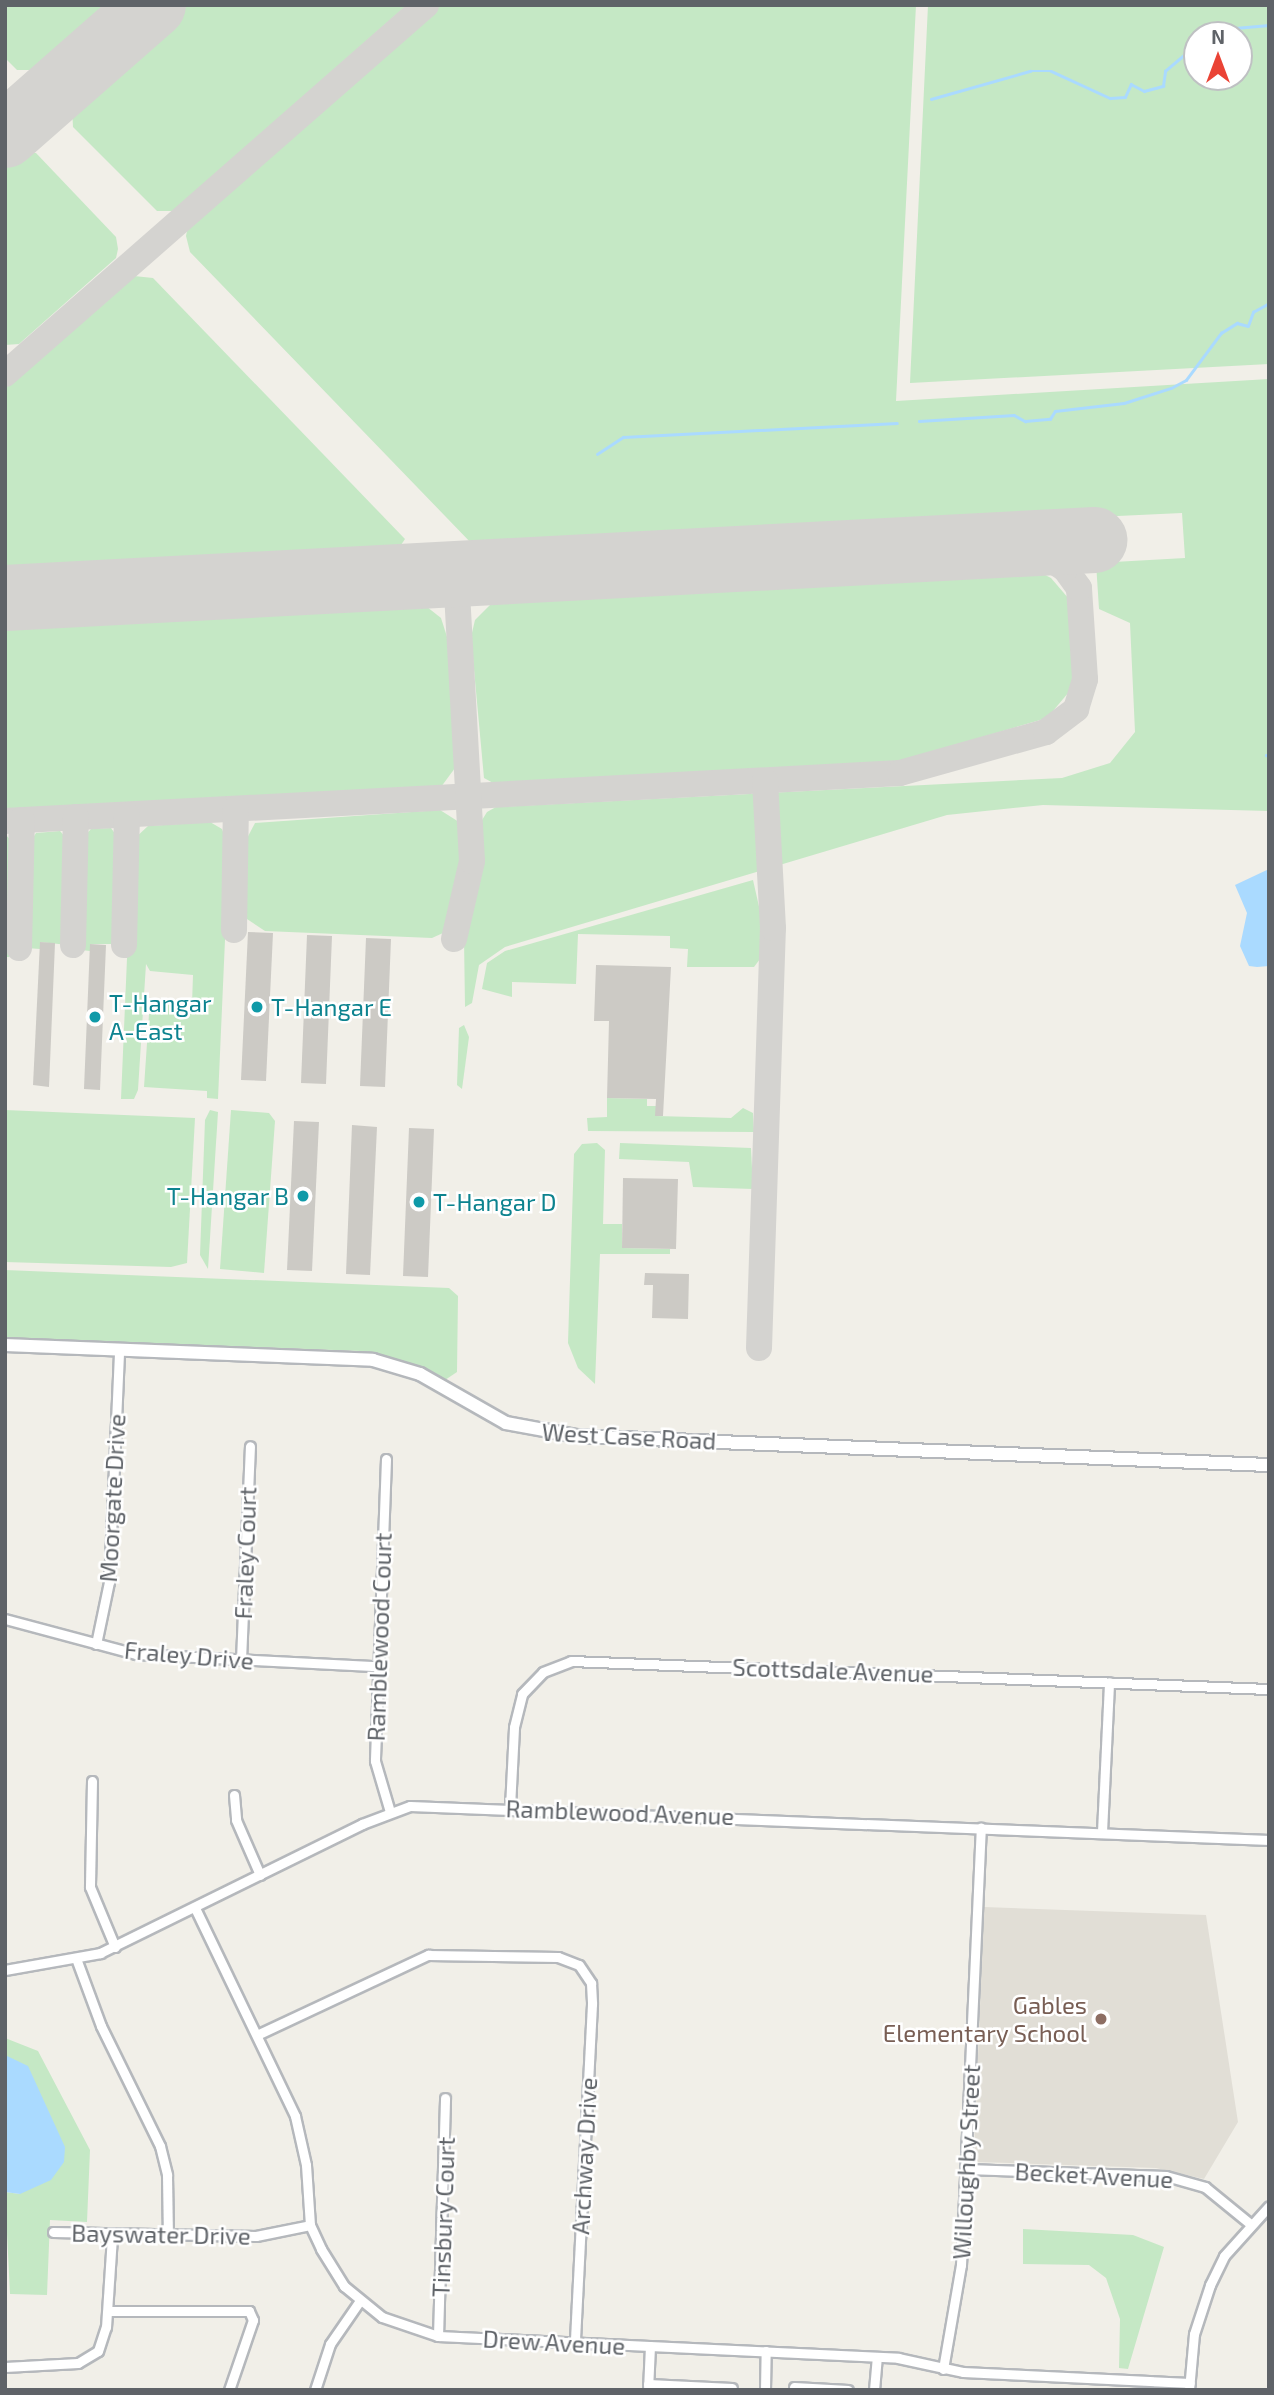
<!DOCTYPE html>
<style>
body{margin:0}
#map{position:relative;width:1274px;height:2395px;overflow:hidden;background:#f1efe8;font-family:"Exo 2",sans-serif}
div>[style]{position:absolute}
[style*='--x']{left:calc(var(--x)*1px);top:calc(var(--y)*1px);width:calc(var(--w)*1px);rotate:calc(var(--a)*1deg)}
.education>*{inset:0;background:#e1ded6}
.green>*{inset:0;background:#c5e8c5}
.water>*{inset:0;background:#aadaff}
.stream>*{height:2.5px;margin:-1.25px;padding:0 1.25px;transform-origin:1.25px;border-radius:1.25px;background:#aadaff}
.taxiway>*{height:26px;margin:-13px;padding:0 13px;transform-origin:13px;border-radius:13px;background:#d4d3d0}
.runway>*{height:66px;margin:-33px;padding:0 33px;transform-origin:33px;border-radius:33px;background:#d4d3d0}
.building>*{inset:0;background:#cccac5}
.roads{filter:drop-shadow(2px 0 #b5b8bc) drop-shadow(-2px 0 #b5b8bc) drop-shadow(0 2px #b5b8bc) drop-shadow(0 -2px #b5b8bc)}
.street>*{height:9px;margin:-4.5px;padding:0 4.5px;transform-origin:4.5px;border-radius:4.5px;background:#fff}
.secondary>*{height:12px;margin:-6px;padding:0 6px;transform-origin:6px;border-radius:6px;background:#fff}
.dots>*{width:19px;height:19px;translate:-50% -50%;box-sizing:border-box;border:4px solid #fff;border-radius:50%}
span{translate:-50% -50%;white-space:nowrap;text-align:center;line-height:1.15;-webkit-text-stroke:5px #fff;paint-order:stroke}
.culture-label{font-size:24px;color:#0d838f}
.left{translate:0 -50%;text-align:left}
.right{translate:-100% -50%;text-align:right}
.street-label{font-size:24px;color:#5f6368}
.education-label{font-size:24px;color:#785e54}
.frame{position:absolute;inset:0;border:7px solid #5f6368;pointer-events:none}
.north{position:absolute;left:1183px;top:21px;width:70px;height:70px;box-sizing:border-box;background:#fff;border:2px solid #bfc1c3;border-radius:50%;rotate:0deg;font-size:19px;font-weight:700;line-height:28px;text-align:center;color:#5f6368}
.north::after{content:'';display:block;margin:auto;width:24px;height:32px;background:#ea4335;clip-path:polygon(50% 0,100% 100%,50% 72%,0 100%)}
</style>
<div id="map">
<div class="education">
<i style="clip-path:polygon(984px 1907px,1206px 1915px,1238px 2122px,1204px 2179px,1156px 2168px,978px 2162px,974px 2155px)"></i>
</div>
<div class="green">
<i style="clip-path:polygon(5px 5px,121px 5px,48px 70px,17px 70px,5px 58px)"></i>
<i style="clip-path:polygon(188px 5px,407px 5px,173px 211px,157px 211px,73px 127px,72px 107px)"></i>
<i style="clip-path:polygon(440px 5px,916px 5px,896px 401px,1269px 379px,1269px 811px,1043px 805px,947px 815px,505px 947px,479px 965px,472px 1003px,465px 1007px,464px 939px,480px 867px,479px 825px,487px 812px,496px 807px,1062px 778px,1110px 763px,1135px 732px,1130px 623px,1099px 609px,1096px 563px,1185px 558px,1182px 513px,474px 546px,190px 252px,186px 236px,188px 226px)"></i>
<i style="clip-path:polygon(evenodd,928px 5px,1269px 5px,1269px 364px,910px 383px,928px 5px,1197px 35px,1239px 35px,1239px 77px,1197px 77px,1197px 35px)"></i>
<i style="clip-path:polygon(14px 153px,36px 153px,116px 237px,118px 249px,116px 258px,19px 344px,5px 345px,5px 161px)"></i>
<i style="clip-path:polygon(134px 276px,153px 278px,405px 539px,397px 551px,5px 573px,5px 387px)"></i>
<i style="clip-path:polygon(1030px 567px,1051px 578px,1069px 599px,1074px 686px,1047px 718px,894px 763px,495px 784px,484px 778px,471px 637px,475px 620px,501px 594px)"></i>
<i style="clip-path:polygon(417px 599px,441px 618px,449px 643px,455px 768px,441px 787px,5px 810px,5px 619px)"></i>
<i style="clip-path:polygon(440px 810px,459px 822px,464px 861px,443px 933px,432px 938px,265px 931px,244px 917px,244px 844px,255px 823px)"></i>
<i style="clip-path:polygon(210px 822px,222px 829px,229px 849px,218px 1099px,207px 1098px,207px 1091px,144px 1087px,149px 1014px,166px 1014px,168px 1003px,192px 1004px,193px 975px,150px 971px,146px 964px,138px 1090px,134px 1099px,121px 1099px,132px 841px,148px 826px)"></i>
<i style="clip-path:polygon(111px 828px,123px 845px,119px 944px,90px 944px,90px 951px,81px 950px,82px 839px,91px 829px)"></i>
<i style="clip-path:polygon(60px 831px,71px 844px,68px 945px,40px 942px,40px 949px,26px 948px,29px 844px,36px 833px)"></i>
<i style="clip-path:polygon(5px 834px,17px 847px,9px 957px,5px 957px)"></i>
<i style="clip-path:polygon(753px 880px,760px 911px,760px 959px,754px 967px,687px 967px,688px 949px,670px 948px,670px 936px,578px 934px,576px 984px,512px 982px,512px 997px,482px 989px,487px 963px,505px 951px)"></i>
<i style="clip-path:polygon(464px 1025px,469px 1037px,462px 1089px,457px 1085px,459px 1028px)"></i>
<i style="clip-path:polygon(607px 1098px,647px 1099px,647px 1106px,656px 1106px,656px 1116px,731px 1118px,743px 1108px,753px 1113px,754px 1132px,588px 1131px,587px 1118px,607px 1117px)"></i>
<i style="clip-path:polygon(5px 1110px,195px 1118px,187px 1263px,171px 1267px,5px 1262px)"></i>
<i style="clip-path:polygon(210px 1110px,218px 1112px,208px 1269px,200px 1255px,205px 1120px)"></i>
<i style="clip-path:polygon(231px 1110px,269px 1113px,275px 1121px,264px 1273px,220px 1269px)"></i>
<i style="clip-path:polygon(597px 1143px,605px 1150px,603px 1224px,622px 1224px,622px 1248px,670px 1249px,670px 1254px,600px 1254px,595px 1384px,578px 1368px,568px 1343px,574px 1154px,582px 1144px)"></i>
<i style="clip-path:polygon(620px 1143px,751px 1148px,753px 1189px,693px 1187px,689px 1162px,619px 1159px)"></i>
<i style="clip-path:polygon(5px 1270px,449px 1288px,458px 1296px,457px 1372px,445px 1380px,403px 1361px,360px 1351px,5px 1338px)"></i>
<i style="clip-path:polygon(5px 2038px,38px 2051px,90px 2150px,87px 2222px,50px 2220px,47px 2295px,10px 2294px,5px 2192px,20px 2194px)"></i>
<i style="clip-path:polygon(1023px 2229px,1133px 2235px,1164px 2247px,1128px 2369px,1119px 2368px,1120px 2319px,1106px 2278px,1089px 2265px,1023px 2264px)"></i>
</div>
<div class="water">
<i style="clip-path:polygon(1269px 869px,1269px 966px,1257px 967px,1249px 966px,1240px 946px,1247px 913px,1235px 885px)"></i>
<i style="clip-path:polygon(5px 2055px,28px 2066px,65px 2147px,64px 2162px,51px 2180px,20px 2194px,5px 2192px)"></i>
</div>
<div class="stream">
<i style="--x:1206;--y:35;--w:8;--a:-40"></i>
<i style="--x:1212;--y:30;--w:57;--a:-5"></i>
<i style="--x:931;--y:99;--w:103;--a:-15.8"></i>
<i style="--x:1030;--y:71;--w:21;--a:0"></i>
<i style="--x:1051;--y:71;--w:65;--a:24.6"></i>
<i style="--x:1110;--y:98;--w:15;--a:-4"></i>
<i style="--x:1125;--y:97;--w:14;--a:-65"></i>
<i style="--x:1131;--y:84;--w:15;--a:28"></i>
<i style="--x:1144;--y:91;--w:20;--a:-15"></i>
<i style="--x:1163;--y:86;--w:15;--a:-82"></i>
<i style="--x:1165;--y:71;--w:42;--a:-40.2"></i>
<i style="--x:919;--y:421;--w:95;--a:-3.6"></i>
<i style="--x:1014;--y:415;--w:13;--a:29"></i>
<i style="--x:1025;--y:421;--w:25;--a:-5"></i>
<i style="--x:1050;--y:419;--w:9;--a:-58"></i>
<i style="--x:1055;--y:411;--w:69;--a:-6.6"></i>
<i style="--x:1124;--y:403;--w:49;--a:-17.7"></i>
<i style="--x:1171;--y:388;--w:17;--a:-28"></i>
<i style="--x:1186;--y:380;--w:59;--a:-53.3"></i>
<i style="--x:1221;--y:333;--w:19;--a:-32"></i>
<i style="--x:1237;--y:323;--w:11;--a:15"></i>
<i style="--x:1248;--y:326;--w:15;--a:-70"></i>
<i style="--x:1253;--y:312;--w:18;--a:-29"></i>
<i style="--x:597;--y:454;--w:31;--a:-33"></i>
<i style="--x:623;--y:437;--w:274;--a:-2.9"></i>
<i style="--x:1266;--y:755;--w:3;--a:18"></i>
</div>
<div class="taxiway">
<i style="--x:5;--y:374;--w:560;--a:-41.23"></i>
<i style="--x:5;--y:821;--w:896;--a:-3.07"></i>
<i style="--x:900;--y:773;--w:152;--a:-15.7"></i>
<i style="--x:1046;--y:732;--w:38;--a:-37"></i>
<i style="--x:1076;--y:709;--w:31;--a:-73"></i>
<i style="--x:1085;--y:679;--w:91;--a:-93.8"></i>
<i style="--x:1079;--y:588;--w:24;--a:-126"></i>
<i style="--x:1065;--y:569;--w:43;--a:-146.3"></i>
<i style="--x:234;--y:930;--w:121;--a:-89.1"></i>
<i style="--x:454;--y:939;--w:80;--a:-77"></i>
<i style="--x:472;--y:861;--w:286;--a:-93.2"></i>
<i style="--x:73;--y:945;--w:128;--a:-88.7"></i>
<i style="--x:124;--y:945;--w:130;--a:-88.7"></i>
<i style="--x:19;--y:948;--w:128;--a:-88.7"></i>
<i style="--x:759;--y:1348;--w:420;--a:-88.1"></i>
<i style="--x:773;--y:928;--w:147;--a:-93.1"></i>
</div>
<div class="runway">
<i style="--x:5;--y:135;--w:197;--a:-41.3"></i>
<i style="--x:5;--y:598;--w:1091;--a:-3.05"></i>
</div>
<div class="building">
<i style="clip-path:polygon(248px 932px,273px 933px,266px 1081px,241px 1080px)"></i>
<i style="clip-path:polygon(307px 935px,332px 936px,326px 1084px,301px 1083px)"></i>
<i style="clip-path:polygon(366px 938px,391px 939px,385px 1087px,360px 1086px)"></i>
<i style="clip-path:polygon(40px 942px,55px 943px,49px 1087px,33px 1085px)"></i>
<i style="clip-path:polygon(90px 944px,106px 945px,100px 1090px,84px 1089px)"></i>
<i style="clip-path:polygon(596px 965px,671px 967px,663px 1116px,655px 1116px,656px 1099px,607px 1098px,609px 1021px,594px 1021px)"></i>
<i style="clip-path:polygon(294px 1121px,319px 1122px,312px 1271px,287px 1270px)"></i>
<i style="clip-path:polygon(352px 1125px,377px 1127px,370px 1275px,346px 1274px)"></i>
<i style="clip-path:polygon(409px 1128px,434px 1129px,428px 1277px,403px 1276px)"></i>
<i style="clip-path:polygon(623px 1178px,678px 1179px,676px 1249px,622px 1248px)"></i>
<i style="clip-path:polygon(645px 1273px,689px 1274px,688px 1319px,652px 1318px,653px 1285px,644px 1285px)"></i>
</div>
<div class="roads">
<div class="street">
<i style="--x:386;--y:1459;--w:302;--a:92.1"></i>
<i style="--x:375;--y:1761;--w:53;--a:73.6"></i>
<i style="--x:5;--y:1619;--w:136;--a:15"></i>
<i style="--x:136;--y:1654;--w:241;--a:2.9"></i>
<i style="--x:96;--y:1644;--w:63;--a:-78.2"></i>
<i style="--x:109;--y:1582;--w:231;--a:-87.5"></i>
<i style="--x:241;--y:1660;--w:214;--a:-87.6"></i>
<i style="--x:92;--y:1781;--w:106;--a:91.1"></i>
<i style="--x:90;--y:1887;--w:65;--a:67.4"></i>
<i style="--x:234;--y:1795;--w:25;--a:85"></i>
<i style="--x:236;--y:1820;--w:60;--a:66.4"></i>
<i style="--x:510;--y:1807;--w:80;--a:-87.1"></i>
<i style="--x:514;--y:1727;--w:34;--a:-76"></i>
<i style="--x:522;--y:1694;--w:30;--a:-46"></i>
<i style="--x:543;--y:1672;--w:30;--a:-21"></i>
<i style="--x:571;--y:1661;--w:699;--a:2.3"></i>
<i style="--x:1102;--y:1832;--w:150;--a:-87.3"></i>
<i style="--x:195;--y:1908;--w:231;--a:64.3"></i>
<i style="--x:295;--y:2116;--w:50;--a:77.3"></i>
<i style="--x:306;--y:2165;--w:60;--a:86.2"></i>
<i style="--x:310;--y:2225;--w:26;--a:65"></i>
<i style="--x:321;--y:2249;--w:44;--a:58.1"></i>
<i style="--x:344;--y:2286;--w:49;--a:39.2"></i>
<i style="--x:382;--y:2317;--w:59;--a:18.7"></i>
<i style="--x:438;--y:2336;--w:461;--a:2.7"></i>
<i style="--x:898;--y:2358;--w:66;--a:12.2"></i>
<i style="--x:963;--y:2372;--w:227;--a:2.8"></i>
<i style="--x:77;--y:1961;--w:69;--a:69.7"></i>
<i style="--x:101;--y:2026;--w:134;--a:63.8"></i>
<i style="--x:160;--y:2146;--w:30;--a:76"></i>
<i style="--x:167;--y:2175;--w:61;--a:89.1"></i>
<i style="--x:5;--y:1970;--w:97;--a:-10.1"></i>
<i style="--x:100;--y:1953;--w:292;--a:-26.2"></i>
<i style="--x:362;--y:1824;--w:51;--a:-20.6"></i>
<i style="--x:410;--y:1806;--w:860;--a:2.27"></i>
<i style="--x:259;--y:2034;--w:187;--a:-25.1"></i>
<i style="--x:428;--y:1955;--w:130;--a:0.9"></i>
<i style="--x:558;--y:1957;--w:22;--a:21"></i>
<i style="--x:579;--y:1965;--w:22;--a:56"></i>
<i style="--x:591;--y:1983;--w:21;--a:87"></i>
<i style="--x:592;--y:2004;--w:339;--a:92.9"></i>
<i style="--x:967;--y:2169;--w:199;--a:2"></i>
<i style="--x:1166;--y:2176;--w:41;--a:15.8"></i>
<i style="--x:1205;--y:2187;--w:57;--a:39.3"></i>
<i style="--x:53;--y:2232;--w:203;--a:1.1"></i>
<i style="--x:256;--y:2236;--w:55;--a:-11.5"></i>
<i style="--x:108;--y:2311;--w:141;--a:0"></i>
<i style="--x:249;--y:2311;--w:10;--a:66"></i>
<i style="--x:253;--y:2320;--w:74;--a:108.9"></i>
<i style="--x:438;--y:2336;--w:238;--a:-88.3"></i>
<i style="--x:5;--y:2367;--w:73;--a:-3.1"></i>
<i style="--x:78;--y:2363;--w:23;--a:-31"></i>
<i style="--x:98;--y:2351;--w:25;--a:-72"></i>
<i style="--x:106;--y:2327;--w:91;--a:-86.2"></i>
<i style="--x:943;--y:2369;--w:106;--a:-80.2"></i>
<i style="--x:961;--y:2265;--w:438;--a:-87.4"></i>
<i style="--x:648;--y:2384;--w:84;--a:2.7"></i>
<i style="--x:794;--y:2387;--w:54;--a:3.2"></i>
<i style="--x:315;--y:2390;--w:48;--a:-71.9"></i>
<i style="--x:330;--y:2344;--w:51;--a:-55.4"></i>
<i style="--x:648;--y:2390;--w:44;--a:-87.4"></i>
<i style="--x:765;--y:2390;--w:39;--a:-89"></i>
<i style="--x:874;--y:2390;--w:33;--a:-85"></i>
<i style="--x:1189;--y:2390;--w:56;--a:-84.9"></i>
<i style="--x:1194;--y:2334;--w:52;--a:-71.9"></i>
<i style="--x:1210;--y:2285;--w:32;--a:-64"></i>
<i style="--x:1224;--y:2256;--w:67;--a:-48"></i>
</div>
<div class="secondary">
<i style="--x:5;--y:1345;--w:368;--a:2.3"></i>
<i style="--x:373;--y:1360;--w:49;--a:16.6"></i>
<i style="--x:420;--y:1374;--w:99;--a:29.7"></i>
<i style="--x:506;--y:1423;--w:71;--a:10.5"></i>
<i style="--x:576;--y:1436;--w:694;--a:2.4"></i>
</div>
</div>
<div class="dots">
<i style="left:257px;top:1007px;background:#0f9aa8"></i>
<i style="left:95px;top:1017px;background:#0f9aa8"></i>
<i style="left:303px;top:1196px;background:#0f9aa8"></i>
<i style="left:419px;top:1202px;background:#0f9aa8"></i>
<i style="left:1101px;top:2019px;background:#8d6e63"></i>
</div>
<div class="culture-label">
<span class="left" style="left:109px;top:1017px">T-Hangar<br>A-East</span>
<span class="left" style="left:271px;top:1007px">T-Hangar E</span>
<span class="right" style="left:289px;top:1196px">T-Hangar B</span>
<span class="left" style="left:433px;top:1202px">T-Hangar D</span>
</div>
<div class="street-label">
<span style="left:629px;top:1436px;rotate:3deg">West Case Road</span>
<span style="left:112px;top:1498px;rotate:-87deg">Moorgate Drive</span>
<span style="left:245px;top:1553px;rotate:-88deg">Fraley Court</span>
<span style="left:379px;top:1637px;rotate:-88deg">Ramblewood Court</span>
<span style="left:189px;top:1655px;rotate:5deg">Fraley Drive</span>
<span style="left:833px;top:1670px;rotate:2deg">Scottsdale Avenue</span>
<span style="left:620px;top:1812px;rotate:2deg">Ramblewood Avenue</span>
<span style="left:584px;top:2156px;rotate:-87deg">Archway Drive</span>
<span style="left:966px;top:2162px;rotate:-87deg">Willoughby Street</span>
<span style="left:1094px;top:2175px;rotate:3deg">Becket Avenue</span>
<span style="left:443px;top:2217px;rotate:-88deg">Tinsbury Court</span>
<span style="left:161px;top:2234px;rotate:1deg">Bayswater Drive</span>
<span style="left:554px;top:2342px;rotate:3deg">Drew Avenue</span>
</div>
<div class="education-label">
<span class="right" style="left:1087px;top:2019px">Gables<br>Elementary School</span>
</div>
<div class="frame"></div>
<div class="north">N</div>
</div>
